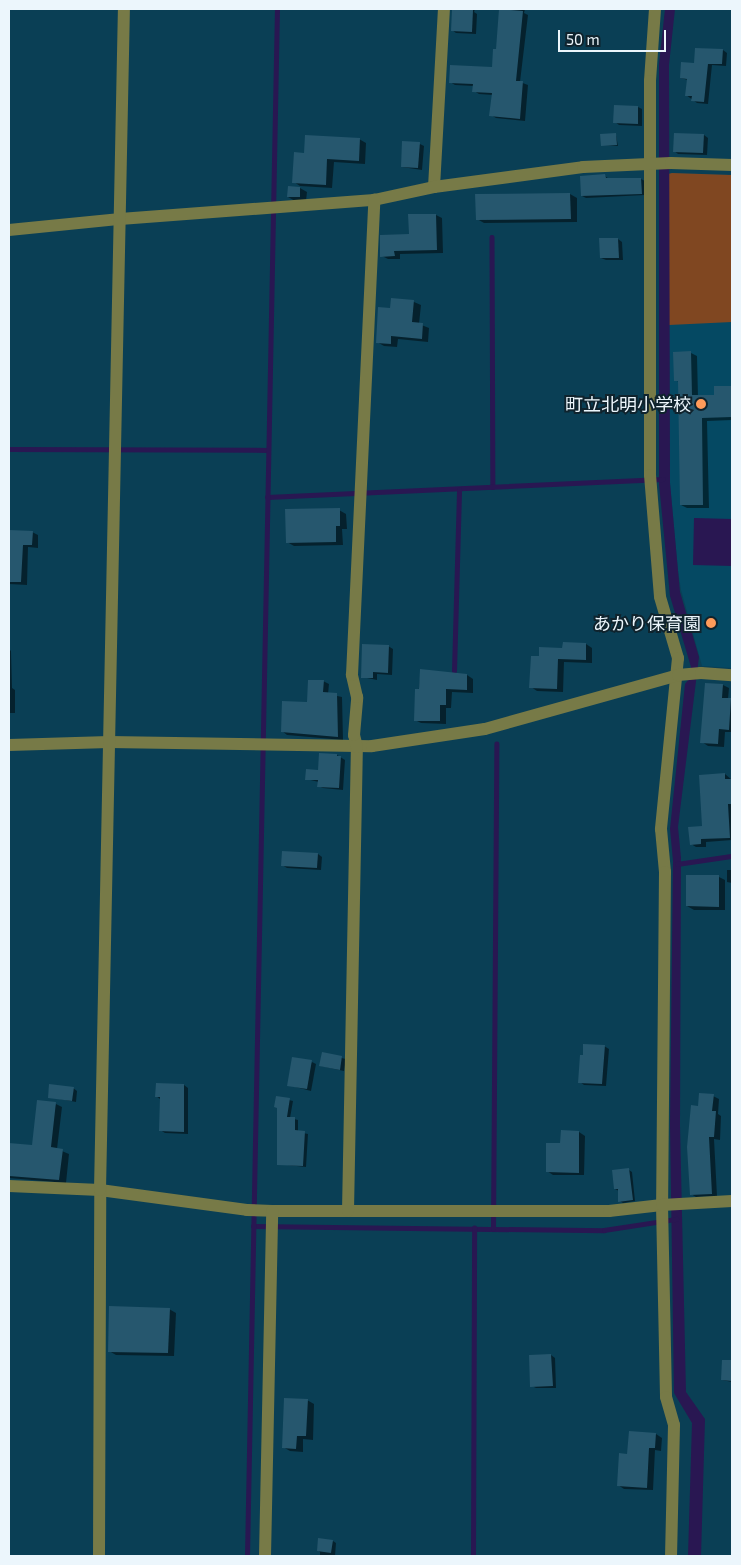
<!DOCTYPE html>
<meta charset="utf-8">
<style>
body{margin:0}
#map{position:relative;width:741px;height:1565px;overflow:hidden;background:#0a3f55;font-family:"Exo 2","Noto Sans JP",sans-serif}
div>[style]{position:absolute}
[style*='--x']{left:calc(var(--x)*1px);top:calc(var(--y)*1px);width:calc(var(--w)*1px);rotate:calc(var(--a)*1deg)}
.built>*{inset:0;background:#054963}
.green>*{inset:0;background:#804721}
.water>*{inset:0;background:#291752}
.shadow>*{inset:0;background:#0007}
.stream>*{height:4.5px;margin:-2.25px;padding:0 2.25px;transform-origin:2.25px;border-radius:2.25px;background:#291752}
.building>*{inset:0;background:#26576e}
.minor>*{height:12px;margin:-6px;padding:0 6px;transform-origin:6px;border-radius:6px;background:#777a47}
.dots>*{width:14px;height:14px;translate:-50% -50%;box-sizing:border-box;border:2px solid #0f232d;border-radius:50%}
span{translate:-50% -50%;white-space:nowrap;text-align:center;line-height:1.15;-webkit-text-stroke:4px #0f232d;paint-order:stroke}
.poi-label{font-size:18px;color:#ecf6fc}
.right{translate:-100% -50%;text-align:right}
.frame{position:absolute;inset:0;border:10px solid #ecf6fc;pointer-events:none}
.scale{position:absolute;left:558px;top:30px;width:108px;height:22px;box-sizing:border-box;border:2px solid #ecf6fc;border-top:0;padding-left:6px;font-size:15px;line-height:18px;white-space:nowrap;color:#ecf6fc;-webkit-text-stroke:4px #0f232d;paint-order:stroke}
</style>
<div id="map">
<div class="built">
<i style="clip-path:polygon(672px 173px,732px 175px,732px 668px,702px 666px,681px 590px,678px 571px,670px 483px,668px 174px)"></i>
</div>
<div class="green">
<i style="clip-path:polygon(672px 173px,732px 175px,732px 322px,669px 325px,668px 174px)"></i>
</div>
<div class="water">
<i style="clip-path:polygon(665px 9px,675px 9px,669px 65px,670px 483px,680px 592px,699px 657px,678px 827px,681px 858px,680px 1125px,686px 1392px,705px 1419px,701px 1556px,688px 1556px,692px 1423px,674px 1393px,670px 1125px,673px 861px,670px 829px,685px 684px,689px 679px,691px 667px,670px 596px,659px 484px,659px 64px)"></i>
<i style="clip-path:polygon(694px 518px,732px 519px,732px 566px,693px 565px)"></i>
</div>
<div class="shadow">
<i style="clip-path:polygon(456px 9px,475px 9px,474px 12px,477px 14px,476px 34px,456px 33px,452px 30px)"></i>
<i style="clip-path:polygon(500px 9px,525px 9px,524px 13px,528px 15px,520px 82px,528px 85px,525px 121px,496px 118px,491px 115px,493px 95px,479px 94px,474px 91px,474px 86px,455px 85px,450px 82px,494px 69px,498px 50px)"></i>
<i style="clip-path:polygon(723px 50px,727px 53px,726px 66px,712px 65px,708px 104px,697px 103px,686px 95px,688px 80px,681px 78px,695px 65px)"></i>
<i style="clip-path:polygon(638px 107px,642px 109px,642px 126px,619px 125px,615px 122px)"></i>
<i style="clip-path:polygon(616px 135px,618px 146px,602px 145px)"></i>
<i style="clip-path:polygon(704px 135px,708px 138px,707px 155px,678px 154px,674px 151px)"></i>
<i style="clip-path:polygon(359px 139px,366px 143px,365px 164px,334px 162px,332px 188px,300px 186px,294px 182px,305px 154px)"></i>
<i style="clip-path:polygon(420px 144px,424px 146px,422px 170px,402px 167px)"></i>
<i style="clip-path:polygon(605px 176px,609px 179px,641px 179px,645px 181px,645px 195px,586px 198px,582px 196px)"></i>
<i style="clip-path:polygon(300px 188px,307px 192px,306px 201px,295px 201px,288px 197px)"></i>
<i style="clip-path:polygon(570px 194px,577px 198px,577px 222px,484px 223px,477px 219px)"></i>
<i style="clip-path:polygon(436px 215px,442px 218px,443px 253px,400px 254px,400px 259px,388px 259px,382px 256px)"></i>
<i style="clip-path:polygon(618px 239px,622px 242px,623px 260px,606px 260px,601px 258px,601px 240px)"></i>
<i style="clip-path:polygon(392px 300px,414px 302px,421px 305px,419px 324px,429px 328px,428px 342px,398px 339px,397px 347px,384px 346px,377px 342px,391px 310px)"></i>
<i style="clip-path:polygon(691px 353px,697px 356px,698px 397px,715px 396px,715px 387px,732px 387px,732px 420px,707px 421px,709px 508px,687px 508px,681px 505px,679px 382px,675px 380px)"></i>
<i style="clip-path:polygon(339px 510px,346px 514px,347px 529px,342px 529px,343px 545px,294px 546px,287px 542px)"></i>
<i style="clip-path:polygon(9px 531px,32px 532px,38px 535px,38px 548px,28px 547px,27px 585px,9px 584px)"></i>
<i style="clip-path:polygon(564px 644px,586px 644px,592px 648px,592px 663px,564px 662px,563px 692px,537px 691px,531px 687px,540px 657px,564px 649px)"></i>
<i style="clip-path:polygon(388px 646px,393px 649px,392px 675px,377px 674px,377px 680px,362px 677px)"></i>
<i style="clip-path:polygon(9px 649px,11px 651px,12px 688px,15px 690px,15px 713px,9px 713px)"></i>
<i style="clip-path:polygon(421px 671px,467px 675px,473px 679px,473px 693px,452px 692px,451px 708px,446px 708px,446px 724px,421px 723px,415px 720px)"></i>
<i style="clip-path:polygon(323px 681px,329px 684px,328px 694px,342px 697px,343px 740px,287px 735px,282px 731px,309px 703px)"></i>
<i style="clip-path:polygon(723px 685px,729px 688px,728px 699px,732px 700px,732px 732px,725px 732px,724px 747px,708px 746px,702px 742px)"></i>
<i style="clip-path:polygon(320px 755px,337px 755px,345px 760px,343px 790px,323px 788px,318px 786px,319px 782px,306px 779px,319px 771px)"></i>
<i style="clip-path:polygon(725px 774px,732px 780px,732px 840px,706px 842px,706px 847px,696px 847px,691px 844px,703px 828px)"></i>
<i style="clip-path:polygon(318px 854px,322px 857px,321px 870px,287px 868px,282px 865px)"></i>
<i style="clip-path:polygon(727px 870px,732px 870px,732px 883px,727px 882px)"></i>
<i style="clip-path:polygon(719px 877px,725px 880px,725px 910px,694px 910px,687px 906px)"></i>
<i style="clip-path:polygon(604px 1046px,609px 1049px,606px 1086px,584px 1085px,580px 1082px)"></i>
<i style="clip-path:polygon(323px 1054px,346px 1059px,344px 1071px,321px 1066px)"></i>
<i style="clip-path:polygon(312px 1062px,316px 1064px,311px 1091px,288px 1085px)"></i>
<i style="clip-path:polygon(157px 1084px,184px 1085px,188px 1088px,188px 1134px,165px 1133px,160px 1130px,160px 1099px,156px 1096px)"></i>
<i style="clip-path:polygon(73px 1088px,77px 1091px,76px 1102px,49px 1097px)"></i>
<i style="clip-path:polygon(713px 1096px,719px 1099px,718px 1114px,721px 1116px,720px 1140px,714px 1139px,717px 1196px,696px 1197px,691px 1194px,699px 1107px)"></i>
<i style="clip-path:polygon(277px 1097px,293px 1101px,290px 1118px,298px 1120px,298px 1132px,308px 1134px,306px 1167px,278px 1164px)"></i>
<i style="clip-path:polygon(56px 1104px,62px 1107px,57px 1149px,69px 1154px,66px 1183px,9px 1178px,9px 1144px,33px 1147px)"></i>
<i style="clip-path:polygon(579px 1132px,585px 1136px,584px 1175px,553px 1175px,547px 1171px,561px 1144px)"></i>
<i style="clip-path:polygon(629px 1170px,632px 1172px,635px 1201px,623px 1203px,620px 1201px,619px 1191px,615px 1189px)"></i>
<i style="clip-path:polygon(169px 1309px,176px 1313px,174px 1356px,116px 1355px,109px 1351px)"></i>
<i style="clip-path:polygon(551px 1355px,555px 1358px,556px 1388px,536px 1388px,532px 1386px)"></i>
<i style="clip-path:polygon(723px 1361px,732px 1361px,732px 1382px,722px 1380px)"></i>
<i style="clip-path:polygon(307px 1400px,314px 1404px,313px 1440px,303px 1439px,303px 1452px,290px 1451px,283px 1447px)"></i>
<i style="clip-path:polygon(656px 1434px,662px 1438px,661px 1451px,655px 1450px,653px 1490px,624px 1489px,618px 1485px)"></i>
<i style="clip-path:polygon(333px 1541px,336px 1543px,335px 1556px,320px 1556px,320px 1552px,318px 1550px)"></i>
</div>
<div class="stream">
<i style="--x:492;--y:237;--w:250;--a:89.8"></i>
<i style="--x:9;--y:449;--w:259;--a:0.2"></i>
<i style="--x:267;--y:497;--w:396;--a:-2.6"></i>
<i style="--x:454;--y:671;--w:181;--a:-88.4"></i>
<i style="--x:677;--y:864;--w:56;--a:-8.3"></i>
<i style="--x:253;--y:1226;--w:351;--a:0.7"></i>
<i style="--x:604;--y:1230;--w:73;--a:-8.7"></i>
<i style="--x:493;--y:1229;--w:485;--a:-89.6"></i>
<i style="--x:247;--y:1556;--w:1547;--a:-88.89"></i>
<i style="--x:473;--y:1556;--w:328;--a:-89.8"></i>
</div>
<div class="building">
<i style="clip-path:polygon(452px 9px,473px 10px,472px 32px,451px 31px)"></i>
<i style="clip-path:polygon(499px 9px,523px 11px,516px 81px,523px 81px,520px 119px,489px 116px,492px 93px,472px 92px,473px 84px,449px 83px,450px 65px,492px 67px,493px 49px,496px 49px)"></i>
<i style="clip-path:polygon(695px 48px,723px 49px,722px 64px,708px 64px,704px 102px,691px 101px,692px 96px,685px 96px,687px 79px,680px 78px,681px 62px,694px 63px)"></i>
<i style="clip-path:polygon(614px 105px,638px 106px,638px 124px,613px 123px)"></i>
<i style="clip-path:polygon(616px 133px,617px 145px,601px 146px,600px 134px)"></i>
<i style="clip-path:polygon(674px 133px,704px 134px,703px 153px,673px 152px)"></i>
<i style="clip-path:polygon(305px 135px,360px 138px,359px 161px,327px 159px,326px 185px,292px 183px,294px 152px,304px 153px)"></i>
<i style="clip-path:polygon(402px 141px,420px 142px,418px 168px,401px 167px)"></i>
<i style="clip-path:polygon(605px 174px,606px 178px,641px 178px,642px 194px,581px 196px,580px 176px)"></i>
<i style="clip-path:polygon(288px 186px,300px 187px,300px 197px,287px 197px)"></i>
<i style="clip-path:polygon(570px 193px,571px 219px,476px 220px,475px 194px)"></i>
<i style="clip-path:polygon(408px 214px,436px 214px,437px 250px,394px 251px,395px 256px,380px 257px,380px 235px,409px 234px)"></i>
<i style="clip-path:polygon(599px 238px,618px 238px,619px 258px,600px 258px)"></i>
<i style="clip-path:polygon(391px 298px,414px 300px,412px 322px,423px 323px,422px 339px,391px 336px,391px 344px,376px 343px,378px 307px,390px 308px)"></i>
<i style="clip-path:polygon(691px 351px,692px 395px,714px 395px,714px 386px,732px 386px,732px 417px,702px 418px,703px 505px,680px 505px,678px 381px,674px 381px,673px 352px)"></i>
<i style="clip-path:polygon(340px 508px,340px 526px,336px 526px,336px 542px,286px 543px,285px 509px)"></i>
<i style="clip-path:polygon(9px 530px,33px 531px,32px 545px,23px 545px,21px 582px,9px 582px)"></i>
<i style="clip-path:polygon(563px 642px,586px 643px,586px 660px,558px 659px,557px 689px,529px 688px,531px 656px,539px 656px,539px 647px,562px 648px)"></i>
<i style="clip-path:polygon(362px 644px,389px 645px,388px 673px,373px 672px,373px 678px,361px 678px)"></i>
<i style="clip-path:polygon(420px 669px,467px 674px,467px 690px,446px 689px,446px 705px,440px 705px,440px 721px,414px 721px,415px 689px,419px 689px)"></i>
<i style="clip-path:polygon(308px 680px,324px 680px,323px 692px,337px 693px,338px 737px,281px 732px,282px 701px,307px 702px)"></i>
<i style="clip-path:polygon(705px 683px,723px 684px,722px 698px,731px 698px,729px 730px,719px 729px,718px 744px,700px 743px)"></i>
<i style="clip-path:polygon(319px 753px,337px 754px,337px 756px,341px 756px,339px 788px,317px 787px,318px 780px,305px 780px,306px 769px,318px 770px)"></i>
<i style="clip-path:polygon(725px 773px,725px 779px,732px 779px,732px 804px,728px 804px,730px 838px,701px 839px,701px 844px,690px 845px,688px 827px,702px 826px,699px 775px)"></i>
<i style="clip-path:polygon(282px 851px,318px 853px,317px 868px,281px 866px)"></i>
<i style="clip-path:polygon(686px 875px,719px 875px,719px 907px,686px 906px)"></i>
<i style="clip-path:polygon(583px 1044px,605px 1045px,602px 1084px,578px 1083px,580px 1055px,583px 1055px)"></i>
<i style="clip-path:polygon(322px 1052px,342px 1056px,340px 1070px,319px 1066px)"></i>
<i style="clip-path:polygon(292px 1057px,312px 1060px,307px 1089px,287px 1086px)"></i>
<i style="clip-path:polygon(156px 1083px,184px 1084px,184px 1132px,159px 1131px,160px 1097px,155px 1097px)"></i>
<i style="clip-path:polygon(49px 1084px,74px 1087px,72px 1101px,48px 1098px)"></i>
<i style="clip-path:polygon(699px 1093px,714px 1094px,712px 1111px,716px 1111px,714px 1137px,709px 1137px,712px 1194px,690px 1195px,687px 1147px,691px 1105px,698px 1106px)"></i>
<i style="clip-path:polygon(276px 1096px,290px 1098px,287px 1117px,295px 1117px,295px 1130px,305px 1131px,303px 1166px,277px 1165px,277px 1108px,274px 1107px)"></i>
<i style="clip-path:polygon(37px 1100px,56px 1102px,51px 1147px,63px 1149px,59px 1180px,9px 1176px,9px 1143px,32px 1145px)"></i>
<i style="clip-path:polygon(561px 1130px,579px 1131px,579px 1173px,546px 1172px,546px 1143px,560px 1143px)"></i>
<i style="clip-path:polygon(629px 1168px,633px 1200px,618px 1202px,618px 1189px,614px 1189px,612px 1170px)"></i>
<i style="clip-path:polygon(109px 1306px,170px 1308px,168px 1353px,108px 1352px)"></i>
<i style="clip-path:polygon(551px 1354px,553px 1386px,530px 1387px,529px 1355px)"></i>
<i style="clip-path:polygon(722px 1360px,732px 1360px,732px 1381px,721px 1380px)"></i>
<i style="clip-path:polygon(284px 1398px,308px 1399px,306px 1436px,297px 1436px,296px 1449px,282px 1448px)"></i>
<i style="clip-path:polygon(629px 1431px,656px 1433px,655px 1448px,649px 1448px,647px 1488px,617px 1486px,619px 1453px,627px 1454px)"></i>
<i style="clip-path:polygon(318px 1538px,333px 1540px,331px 1553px,317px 1551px)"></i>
</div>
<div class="minor">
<i style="--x:655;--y:9;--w:72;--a:94"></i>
<i style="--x:650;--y:81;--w:394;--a:90"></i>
<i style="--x:650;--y:475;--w:122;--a:85.3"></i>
<i style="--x:660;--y:597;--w:64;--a:73.6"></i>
<i style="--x:678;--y:658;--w:172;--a:95.7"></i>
<i style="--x:661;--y:829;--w:43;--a:84.7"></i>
<i style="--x:665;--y:872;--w:333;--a:90.5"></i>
<i style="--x:662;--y:1205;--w:192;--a:88.8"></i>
<i style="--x:666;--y:1397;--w:29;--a:74"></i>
<i style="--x:674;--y:1425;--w:131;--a:91.3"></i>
<i style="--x:434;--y:187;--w:178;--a:-86.8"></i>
<i style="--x:9;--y:230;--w:112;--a:-5.7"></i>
<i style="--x:120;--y:219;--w:255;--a:-4.3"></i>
<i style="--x:374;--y:200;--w:61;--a:-12.2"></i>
<i style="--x:434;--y:187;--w:150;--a:-7.6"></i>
<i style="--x:583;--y:167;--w:88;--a:-2.6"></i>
<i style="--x:671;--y:163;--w:61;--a:1.9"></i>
<i style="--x:9;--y:745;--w:100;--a:-1.7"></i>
<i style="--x:109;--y:742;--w:263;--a:0.9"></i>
<i style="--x:372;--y:746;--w:114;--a:-8.6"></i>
<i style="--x:485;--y:729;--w:200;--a:-15.6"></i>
<i style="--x:678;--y:675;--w:23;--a:-5"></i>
<i style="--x:701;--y:673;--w:31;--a:4"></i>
<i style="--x:9;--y:1186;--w:91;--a:2.5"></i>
<i style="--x:100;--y:1190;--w:148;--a:7.7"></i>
<i style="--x:247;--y:1210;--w:25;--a:2"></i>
<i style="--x:272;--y:1211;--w:337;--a:0"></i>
<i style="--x:609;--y:1211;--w:53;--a:-6.5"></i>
<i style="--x:662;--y:1205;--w:70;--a:-3.3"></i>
<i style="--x:348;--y:1211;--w:464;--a:-88.9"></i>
<i style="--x:357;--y:747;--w:12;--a:-104"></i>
<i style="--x:354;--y:735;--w:38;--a:-85"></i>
<i style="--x:357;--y:697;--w:23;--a:-103"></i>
<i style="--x:352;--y:675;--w:476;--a:-87.3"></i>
<i style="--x:99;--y:1556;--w:366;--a:-89.8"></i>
<i style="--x:100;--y:1190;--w:1181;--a:-88.84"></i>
<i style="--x:265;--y:1556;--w:345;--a:-88.8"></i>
</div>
<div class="dots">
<i style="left:701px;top:404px;background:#ff9b5a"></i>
<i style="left:711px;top:623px;background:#ff9b5a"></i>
</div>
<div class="poi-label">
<span class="right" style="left:691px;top:404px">町立北明小学校</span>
<span class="right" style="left:701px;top:623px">あかり保育園</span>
</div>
<div class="frame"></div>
<div class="scale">50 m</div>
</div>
